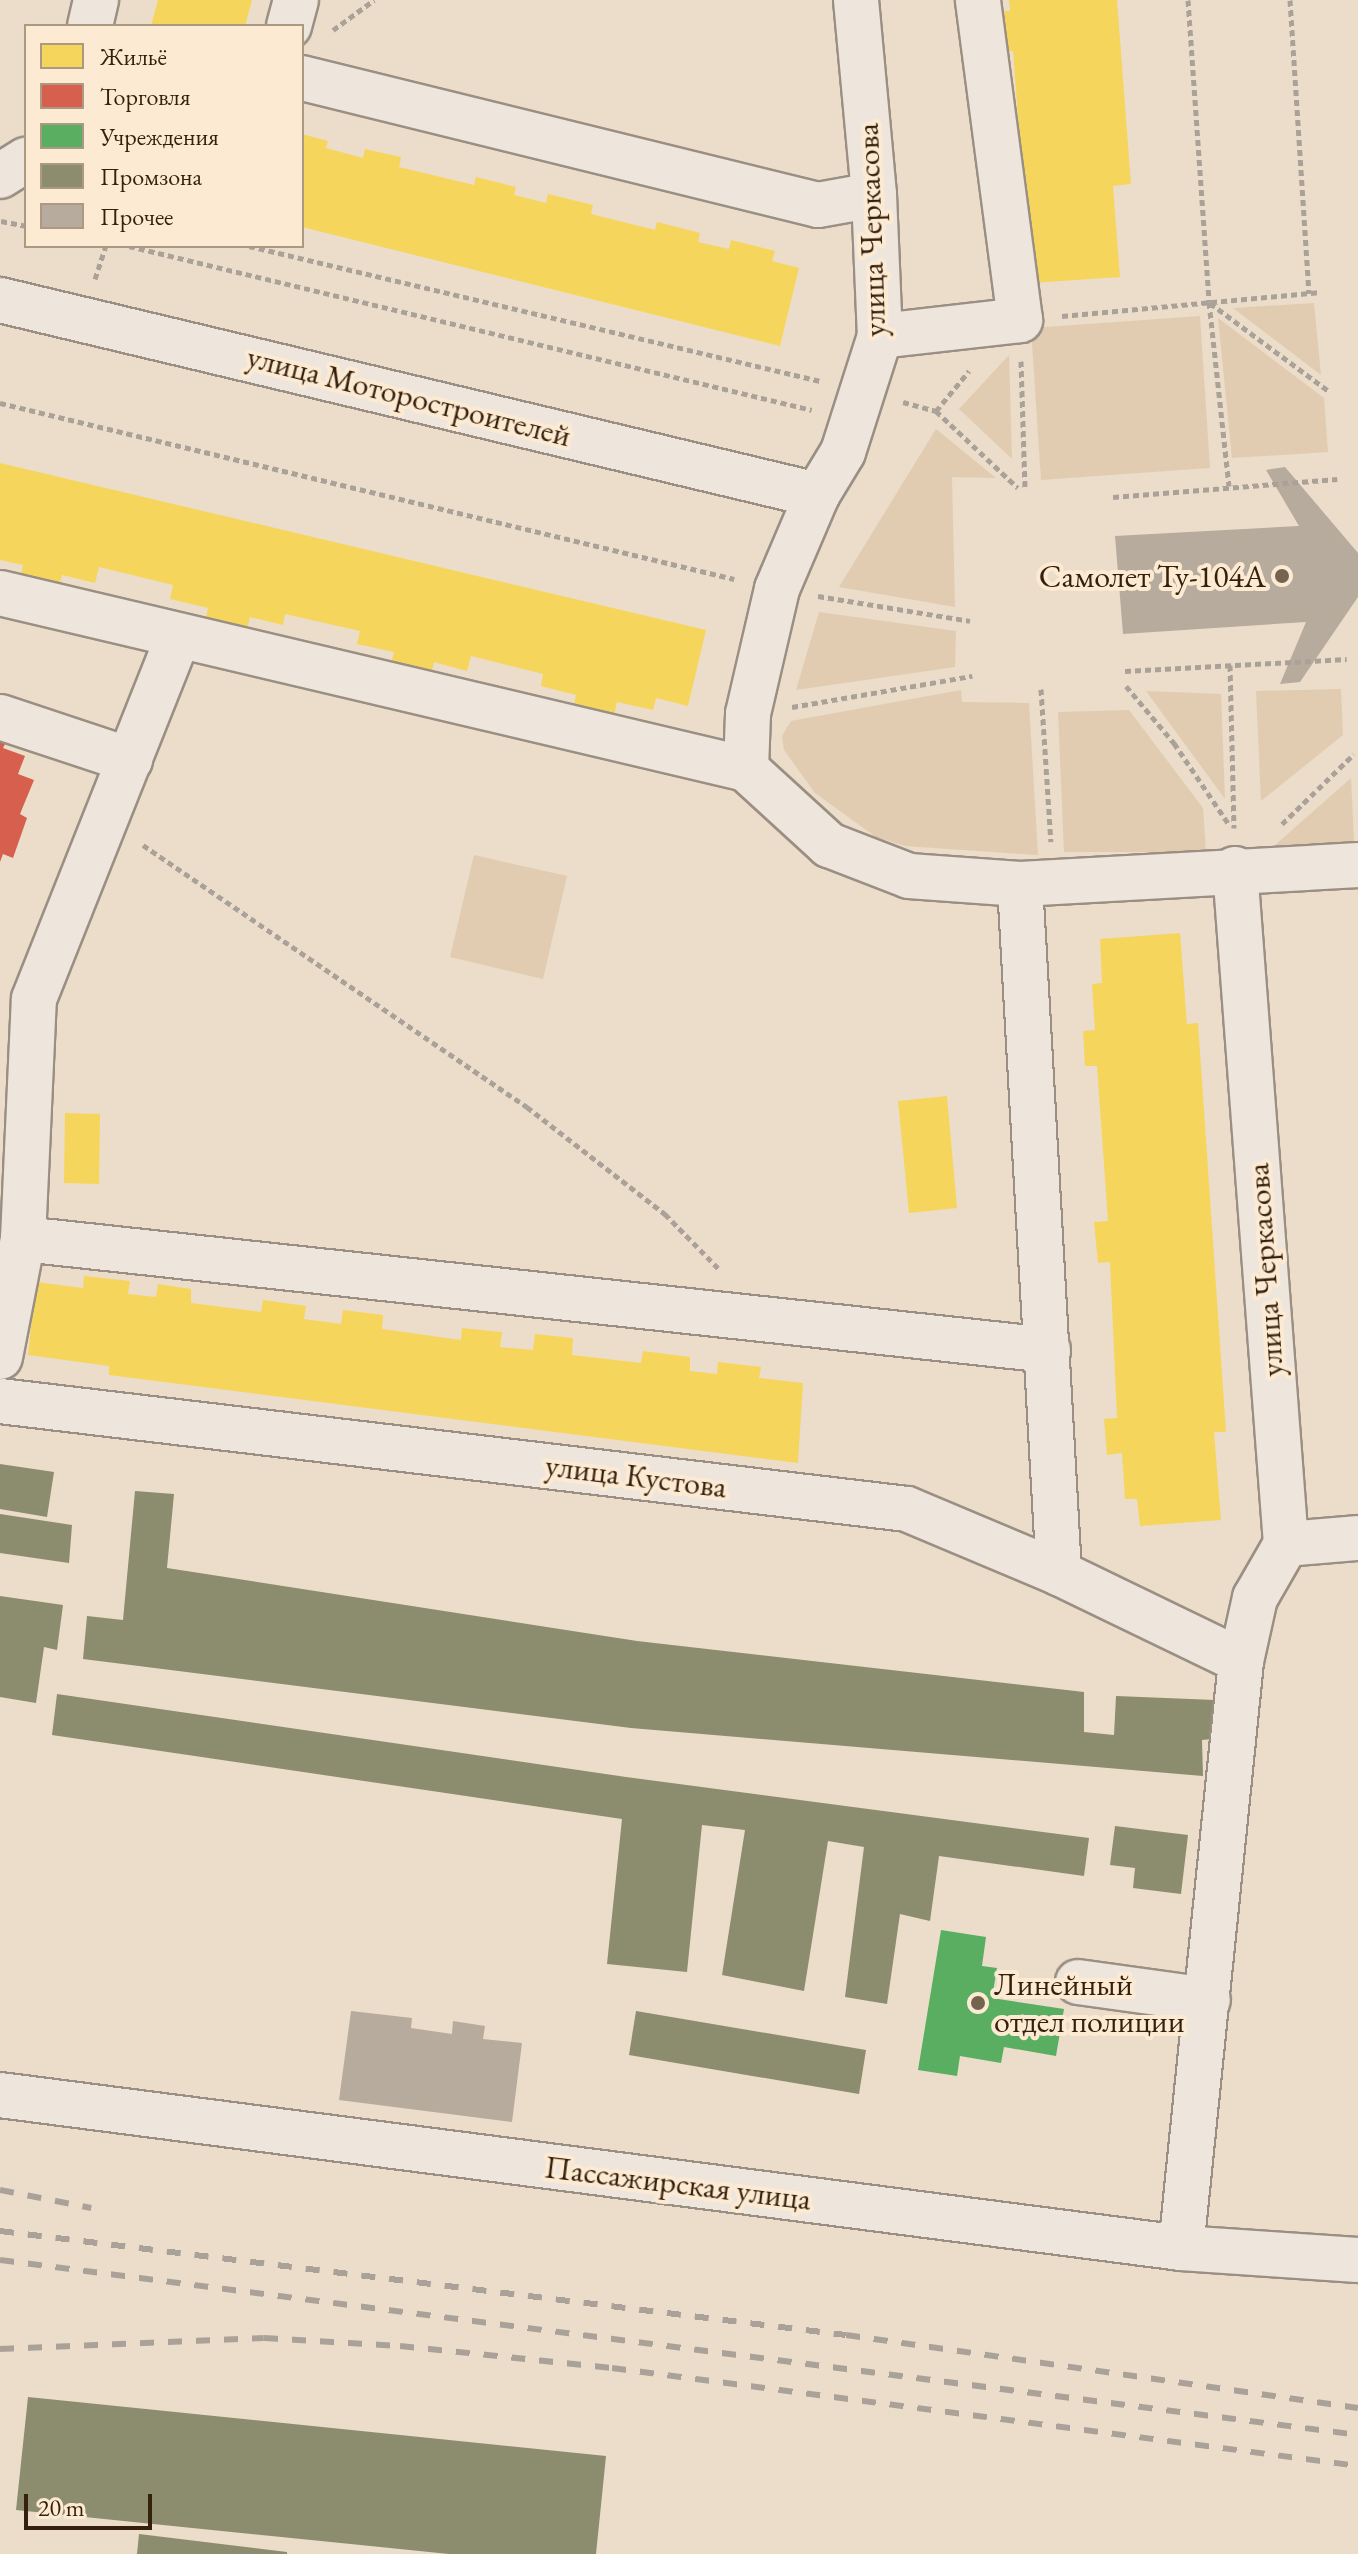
<!DOCTYPE html>
<meta charset="utf-8">
<style>
body{margin:0}
#map{position:relative;width:1358px;height:2554px;overflow:hidden;background:#ebddc9;font-family:"EB Garamond",serif}
div>[style]{position:absolute}
[style*='--x']{left:calc(var(--x)*1px);top:calc(var(--y)*1px);width:calc(var(--w)*1px);rotate:calc(var(--a)*1deg)}
.green>*{inset:0;background:#e1ccb1}
.homes>*{inset:0;background:#f6d55c}
.shops>*{inset:0;background:#d6604d}
.public>*{inset:0;background:#5aae61}
.industry>*{inset:0;background:#8c8c6e}
.building>*{inset:0;background:#b6ab9c}
.path>*{height:5px;margin-top:-2.5px;transform-origin:0;background:repeating-linear-gradient(90deg,#aaa299 0 6px,transparent 0 10px)}
.roads{filter:drop-shadow(2px 0 #9a8f82) drop-shadow(-2px 0 #9a8f82) drop-shadow(0 2px #9a8f82) drop-shadow(0 -2px #9a8f82)}
.minor>*{height:44px;margin:-22px;padding:0 22px;transform-origin:22px;border-radius:22px;background:#eee6dd}
.rail>*{height:6px;margin-top:-3px;transform-origin:0;background:repeating-linear-gradient(90deg,#aaa299 0 14px,transparent 0 28px)}
.dots>*{width:22px;height:22px;translate:-50% -50%;box-sizing:border-box;border:4px solid #fcead2;border-radius:50%}
span{translate:-50% -50%;white-space:nowrap;text-align:center;line-height:1.15;-webkit-text-stroke:8px #fcead2;paint-order:stroke}
.street-label{font-size:32px;color:#351f0d}
.poi-label{font-size:32px;color:#351f0d}
.right{translate:-100% -50%;text-align:right}
.left{translate:0 -50%;text-align:left}
.legend{position:absolute;left:24px;top:24px;width:280px;height:224px;box-sizing:border-box;background:#fcead2;border:2px solid #ac9983;margin:0;padding:10px 14px;list-style:none;font-size:24px;color:#351f0d}
.legend li{display:flex;align-items:center;gap:16px;height:40px}
.legend b{width:40px;border:2px solid #ac9983}
.scale{position:absolute;left:24px;top:2494px;width:128px;height:36px;box-sizing:border-box;border:4px solid #351f0d;border-top:0;padding-left:10px;font-size:24px;line-height:28px;white-space:nowrap;color:#351f0d;-webkit-text-stroke:6px #fcead2;paint-order:stroke}
</style>
<div id="map">
<div class="green">
<i style="clip-path:polygon(1314px 303px,1321px 375px,1233px 308px)"></i>
<i style="clip-path:polygon(1200px 316px,1210px 468px,1041px 480px,1031px 328px)"></i>
<i style="clip-path:polygon(1218px 318px,1324px 398px,1328px 452px,1232px 458px)"></i>
<i style="clip-path:polygon(1009px 355px,1012px 459px,959px 409px)"></i>
<i style="clip-path:polygon(936px 429px,996px 478px,952px 477px,955px 607px,839px 587px)"></i>
<i style="clip-path:polygon(819px 612px,956px 631px,955px 667px,796px 690px)"></i>
<i style="clip-path:polygon(1341px 689px,1343px 735px,1261px 801px,1256px 691px)"></i>
<i style="clip-path:polygon(961px 690px,962px 702px,1029px 703px,1038px 855px,905px 846px,876px 837px,815px 793px,784px 750px,782px 736px,791px 721px)"></i>
<i style="clip-path:polygon(1146px 691px,1221px 694px,1225px 799px)"></i>
<i style="clip-path:polygon(1129px 710px,1203px 808px,1206px 852px,1064px 852px,1058px 712px)"></i>
<i style="clip-path:polygon(1351px 778px,1354px 841px,1265px 854px)"></i>
<i style="clip-path:polygon(474px 855px,567px 876px,543px 979px,450px 957px)"></i>
</div>
<div class="homes">
<i style="clip-path:polygon(158px 0,252px 0,245px 26px,151px 26px)"></i>
<i style="clip-path:polygon(1009px 0,1117px 0,1131px 184px,1113px 186px,1120px 277px,1031px 283px,1005px 131px,1019px 130px,1013px 51px,994px 52px,991px 12px,1010px 11px)"></i>
<i style="clip-path:polygon(302px 134px,328px 141px,326px 148px,363px 158px,365px 149px,401px 157px,399px 167px,474px 185px,476px 177px,516px 187px,514px 195px,546px 203px,548px 194px,593px 205px,591px 214px,655px 230px,657px 222px,700px 233px,698px 242px,729px 249px,731px 240px,775px 251px,772px 261px,799px 268px,780px 346px,302px 227px)"></i>
<i style="clip-path:polygon(0 463px,706px 630px,688px 706px,656px 698px,653px 710px,617px 702px,612px 724px,572px 714px,576px 695px,541px 686px,543px 674px,471px 656px,467px 671px,434px 662px,429px 685px,388px 676px,394px 652px,357px 644px,360px 631px,285px 614px,283px 625px,250px 617px,244px 641px,203px 631px,208px 608px,170px 599px,173px 585px,99px 567px,95px 583px,62px 575px,57px 596px,18px 587px,23px 565px,0 560px)"></i>
<i style="clip-path:polygon(1180px 933px,1187px 1024px,1198px 1023px,1226px 1432px,1214px 1432px,1221px 1520px,1140px 1526px,1137px 1499px,1125px 1499px,1122px 1453px,1107px 1455px,1104px 1419px,1117px 1418px,1110px 1262px,1098px 1263px,1094px 1222px,1108px 1221px,1097px 1066px,1085px 1066px,1083px 1031px,1095px 1030px,1092px 984px,1102px 983px,1100px 939px)"></i>
<i style="clip-path:polygon(947px 1096px,957px 1208px,909px 1213px,898px 1101px)"></i>
<i style="clip-path:polygon(65px 1113px,100px 1114px,99px 1184px,64px 1183px)"></i>
<i style="clip-path:polygon(84px 1276px,130px 1281px,128px 1294px,156px 1297px,158px 1284px,191px 1289px,191px 1303px,261px 1312px,263px 1300px,306px 1306px,304px 1319px,341px 1324px,343px 1310px,383px 1315px,382px 1329px,461px 1340px,462px 1328px,502px 1332px,500px 1347px,533px 1350px,535px 1334px,573px 1338px,572px 1355px,641px 1363px,643px 1351px,690px 1357px,690px 1371px,717px 1374px,718px 1362px,761px 1367px,759px 1378px,803px 1383px,798px 1463px,109px 1375px,109px 1366px,28px 1355px,36px 1282px,83px 1288px)"></i>
</div>
<div class="shops">
<i style="clip-path:polygon(0 735px,8px 738px,3px 748px,25px 756px,18px 774px,34px 780px,20px 814px,27px 818px,13px 858px,3px 854px,0 862px)"></i>
</div>
<div class="public">
<i style="clip-path:polygon(941px 1930px,986px 1937px,982px 1966px,997px 1968px,992px 1998px,1064px 2009px,1056px 2056px,1004px 2047px,1001px 2063px,960px 2056px,957px 2076px,918px 2070px)"></i>
</div>
<div class="industry">
<i style="clip-path:polygon(0 1464px,54px 1472px,47px 1517px,0 1509px)"></i>
<i style="clip-path:polygon(135px 1491px,174px 1494px,167px 1568px,637px 1641px,1084px 1692px,1084px 1732px,1114px 1735px,1116px 1696px,1215px 1700px,1213px 1739px,1202px 1740px,1203px 1776px,631px 1728px,83px 1659px,87px 1616px,123px 1620px)"></i>
<i style="clip-path:polygon(0 1514px,72px 1525px,69px 1563px,0 1553px)"></i>
<i style="clip-path:polygon(0 1596px,63px 1605px,57px 1650px,44px 1647px,36px 1703px,0 1697px)"></i>
<i style="clip-path:polygon(57px 1694px,626px 1777px,1089px 1838px,1084px 1876px,939px 1856px,930px 1921px,900px 1914px,887px 2004px,845px 1997px,864px 1847px,828px 1841px,804px 1991px,722px 1975px,745px 1830px,702px 1825px,687px 1972px,607px 1964px,622px 1819px,52px 1735px)"></i>
<i style="clip-path:polygon(1115px 1826px,1188px 1835px,1181px 1894px,1133px 1888px,1135px 1868px,1110px 1865px)"></i>
<i style="clip-path:polygon(636px 2011px,866px 2050px,859px 2094px,629px 2055px)"></i>
<i style="clip-path:polygon(28px 2397px,606px 2456px,596px 2554px,449px 2554px,16px 2510px)"></i>
<i style="clip-path:polygon(139px 2534px,287px 2552px,287px 2554px,137px 2554px)"></i>
</div>
<div class="building">
<i style="clip-path:polygon(1285px 467px,1358px 553px,1358px 597px,1300px 682px,1280px 684px,1306px 622px,1123px 634px,1115px 536px,1299px 526px,1266px 470px)"></i>
<i style="clip-path:polygon(351px 2011px,412px 2018px,411px 2028px,452px 2034px,453px 2021px,485px 2026px,483px 2039px,522px 2043px,512px 2122px,339px 2100px)"></i>
</div>
<div class="path">
<i style="--x:1188;--y:0;--w:303;--a:86"></i>
<i style="--x:1209;--y:302;--w:185;--a:83.8"></i>
<i style="--x:1290;--y:0;--w:294;--a:86.3"></i>
<i style="--x:333;--y:30;--w:51;--a:-36.2"></i>
<i style="--x:1;--y:221;--w:25;--a:11"></i>
<i style="--x:129;--y:246;--w:702;--a:13.5"></i>
<i style="--x:249;--y:246;--w:587;--a:13.3"></i>
<i style="--x:95;--y:279;--w:35;--a:-72"></i>
<i style="--x:1210;--y:303;--w:149;--a:36.6"></i>
<i style="--x:1062;--y:316;--w:260;--a:-5.3"></i>
<i style="--x:1021;--y:361;--w:127;--a:88.2"></i>
<i style="--x:903;--y:402;--w:34;--a:15"></i>
<i style="--x:936;--y:411;--w:52;--a:-50.5"></i>
<i style="--x:0;--y:403;--w:755;--a:13.48"></i>
<i style="--x:936;--y:411;--w:112;--a:43.2"></i>
<i style="--x:1113;--y:497;--w:225;--a:-4.6"></i>
<i style="--x:818;--y:596;--w:154;--a:9.3"></i>
<i style="--x:1230;--y:665;--w:163;--a:88.6"></i>
<i style="--x:1125;--y:671;--w:222;--a:-3.1"></i>
<i style="--x:1126;--y:686;--w:75;--a:49.9"></i>
<i style="--x:1174;--y:743;--w:100;--a:56"></i>
<i style="--x:1041;--y:689;--w:153;--a:86.3"></i>
<i style="--x:792;--y:707;--w:183;--a:-9.8"></i>
<i style="--x:1282;--y:824;--w:100;--a:-44.2"></i>
<i style="--x:143;--y:845;--w:465;--a:34.3"></i>
<i style="--x:527;--y:1107;--w:175;--a:37.8"></i>
<i style="--x:665;--y:1214;--w:78;--a:45.5"></i>
</div>
<div class="roads">
<div class="minor">
<i style="--x:856;--y:0;--w:196;--a:84.7"></i>
<i style="--x:874;--y:195;--w:141;--a:87.6"></i>
<i style="--x:880;--y:336;--w:122;--a:107.7"></i>
<i style="--x:843;--y:452;--w:50;--a:121.2"></i>
<i style="--x:817;--y:495;--w:102;--a:113.1"></i>
<i style="--x:777;--y:589;--w:128;--a:103.1"></i>
<i style="--x:748;--y:714;--w:55;--a:92.1"></i>
<i style="--x:746;--y:769;--w:113;--a:42.5"></i>
<i style="--x:829;--y:845;--w:86;--a:21.2"></i>
<i style="--x:909;--y:876;--w:111;--a:4.1"></i>
<i style="--x:1020;--y:884;--w:339;--a:-3.2"></i>
<i style="--x:90;--y:26;--w:27;--a:-77"></i>
<i style="--x:289;--y:26;--w:27;--a:-75"></i>
<i style="--x:302;--y:78;--w:531;--a:13.83"></i>
<i style="--x:818;--y:205;--w:57;--a:-10.1"></i>
<i style="--x:0;--y:176;--w:31;--a:-32"></i>
<i style="--x:0;--y:300;--w:840;--a:13.42"></i>
<i style="--x:880;--y:336;--w:141;--a:-6.5"></i>
<i style="--x:1020;--y:320;--w:323;--a:-97.5"></i>
<i style="--x:0;--y:593;--w:766;--a:13.27"></i>
<i style="--x:0;--y:717;--w:137;--a:18.3"></i>
<i style="--x:1020;--y:884;--w:690;--a:86.76"></i>
<i style="--x:23;--y:1239;--w:240;--a:-87.4"></i>
<i style="--x:34;--y:999;--w:389;--a:-68.3"></i>
<i style="--x:0;--y:1357;--w:120;--a:-79"></i>
<i style="--x:23;--y:1239;--w:1031;--a:6.18"></i>
<i style="--x:0;--y:1401;--w:913;--a:6.79"></i>
<i style="--x:907;--y:1509;--w:165;--a:22.8"></i>
<i style="--x:1059;--y:1573;--w:202;--a:25.8"></i>
<i style="--x:1286;--y:1544;--w:72;--a:-4.8"></i>
<i style="--x:1078;--y:1982;--w:131;--a:7.9"></i>
<i style="--x:0;--y:2095;--w:1191;--a:7.38"></i>
<i style="--x:1181;--y:2248;--w:177;--a:3.9"></i>
<i style="--x:1181;--y:2248;--w:590;--a:-84.16"></i>
<i style="--x:1241;--y:1661;--w:65;--a:-77.5"></i>
<i style="--x:1255;--y:1598;--w:62;--a:-60.1"></i>
<i style="--x:1286;--y:1544;--w:677;--a:-94.32"></i>
</div>
</div>
<div class="rail">
<i style="--x:0;--y:2190;--w:93;--a:11.2"></i>
<i style="--x:0;--y:2231;--w:852;--a:7.01"></i>
<i style="--x:846;--y:2335;--w:517;--a:8.11"></i>
<i style="--x:0;--y:2260;--w:1369;--a:7.34"></i>
<i style="--x:0;--y:2349;--w:264;--a:-2.4"></i>
<i style="--x:264;--y:2338;--w:136;--a:3.4"></i>
<i style="--x:400;--y:2346;--w:213;--a:5.9"></i>
<i style="--x:612;--y:2368;--w:752;--a:7.48"></i>
</div>
<div class="dots">
<i style="left:1282px;top:576px;background:#75624f"></i>
<i style="left:978px;top:2003px;background:#75624f"></i>
</div>
<div class="street-label">
<span style="left:871px;top:230px;rotate:-92deg">улица Черкасова</span>
<span style="left:409px;top:396px;rotate:14deg">улица Моторостроителей</span>
<span style="left:1265px;top:1270px;rotate:-94deg">улица Черкасова</span>
<span style="left:636px;top:1476px;rotate:7deg">улица Кустова</span>
<span style="left:678px;top:2183px;rotate:7deg">Пассажирская улица</span>
</div>
<div class="poi-label">
<span class="right" style="left:1266px;top:576px">Самолет Ту-104А</span>
<span class="left" style="left:994px;top:2003px">Линейный<br>отдел полиции</span>
</div>
<ul class="legend">
<li><b style="height:22px;background:#f6d55c"></b>Жильё</li>
<li><b style="height:22px;background:#d6604d"></b>Торговля</li>
<li><b style="height:22px;background:#5aae61"></b>Учреждения</li>
<li><b style="height:22px;background:#8c8c6e"></b>Промзона</li>
<li><b style="height:22px;background:#b6ab9c"></b>Прочее</li>
</ul>
<div class="scale">20 m</div>
</div>
